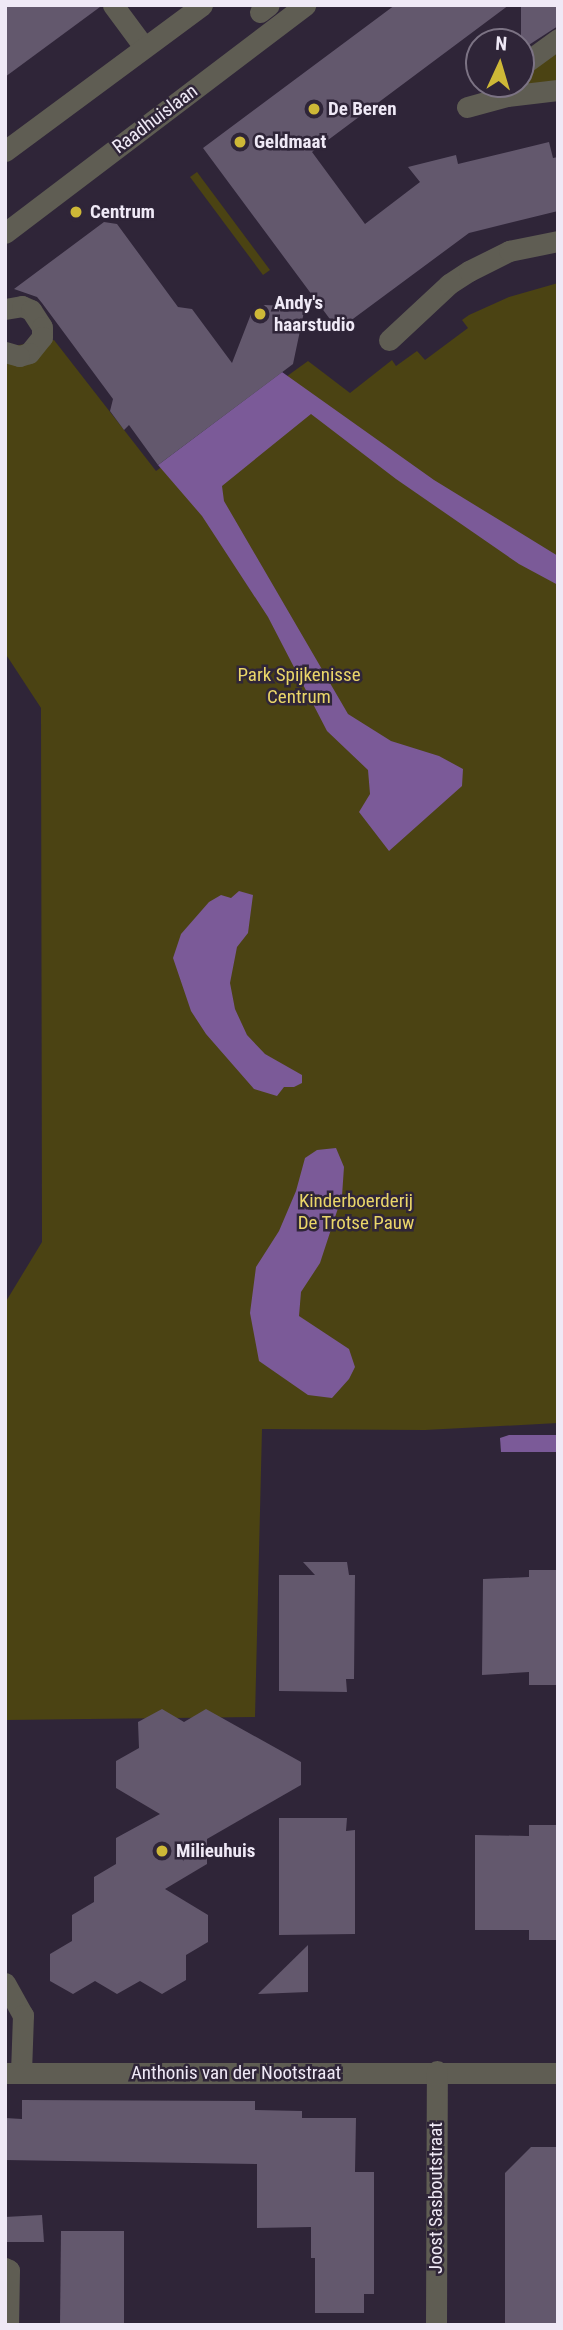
<!DOCTYPE html>
<style>
body{margin:0}
#map{position:relative;width:563px;height:2330px;overflow:hidden;background:#2f2538;font-family:"Roboto Condensed",sans-serif}
div>[style]{position:absolute}
[style*='--x']{left:calc(var(--x)*1px);top:calc(var(--y)*1px);width:calc(var(--w)*1px);rotate:calc(var(--a)*1deg)}
.green>*{inset:0;background:#4b4313}
.water>*{inset:0;background:#7b5a98}
.building>*{inset:0;background:#63586d}
.lane>*{height:21px;margin:-10.5px;padding:0 10.5px;transform-origin:10.5px;border-radius:10.5px;background:#5f5d53}
.street>*{height:21px;margin:-10.5px;padding:0 10.5px;transform-origin:10.5px;border-radius:10.5px;background:#5f5d53}
.dots>*{width:19px;height:19px;translate:-50% -50%;box-sizing:border-box;border:4px solid #2f2538;border-radius:50%}
span{translate:-50% -50%;white-space:nowrap;text-align:center;line-height:1.15;-webkit-text-stroke:5px #2f2538;paint-order:stroke}
.poi-label{font-size:19px;color:#efe9f6;font-weight:700}
.left{translate:0 -50%;text-align:left}
.street-label{font-size:19px;color:#efe9f6}
.park-label{font-size:19px;color:#ead669}
.frame{position:absolute;inset:0;border:7px solid #efe9f6;pointer-events:none}
.north{position:absolute;left:465px;top:28px;width:70px;height:70px;box-sizing:border-box;background:#2f2538;border:2px solid #7c7384;border-radius:50%;rotate:4deg;font-size:19px;font-weight:700;line-height:28px;text-align:center;color:#efe9f6}
.north::after{content:'';display:block;margin:auto;width:24px;height:32px;background:#ceb837;clip-path:polygon(50% 0,100% 100%,50% 72%,0 100%)}
</style>
<div id="map">
<div class="green">
<i style="clip-path:polygon(551px 49px,558px 58px,558px 85px,514px 90px,510px 84px,521px 84px,521px 70px)"></i>
<i style="clip-path:polygon(197px 172px,270px 270px,263px 275px,190px 177px)"></i>
<i style="clip-path:polygon(558px 283px,558px 1423px,425px 1430px,262px 1429px,255px 1717px,5px 1720px,5px 1303px,42px 1242px,41px 708px,5px 653px,5px 347px,54px 340px,156px 471px,308px 361px,350px 393px,392px 360px,396px 366px,417px 351px,425px 360px,468px 328px,462px 320px,469px 315px,509px 297px)"></i>
</div>
<div class="water">
<i style="clip-path:polygon(282px 372px,434px 480px,558px 556px,558px 585px,519px 564px,396px 479px,311px 414px,222px 486px,224px 501px,348px 714px,391px 741px,439px 756px,463px 769px,462px 786px,389px 851px,359px 812px,370px 794px,368px 770px,327px 731px,268px 617px,202px 516px,158px 465px)"></i>
<i style="clip-path:polygon(239px 891px,253px 895px,248px 933px,237px 947px,230px 983px,235px 1009px,247px 1035px,265px 1054px,302px 1075px,302px 1083px,294px 1087px,284px 1087px,277px 1096px,254px 1089px,206px 1034px,191px 1011px,173px 958px,181px 934px,209px 902px,221px 895px,231px 898px)"></i>
<i style="clip-path:polygon(336px 1148px,344px 1167px,342px 1196px,320px 1263px,301px 1292px,299px 1316px,349px 1349px,355px 1367px,349px 1379px,332px 1398px,308px 1395px,259px 1361px,250px 1313px,256px 1267px,279px 1231px,296px 1191px,305px 1158px,317px 1150px)"></i>
<i style="clip-path:polygon(509px 1435px,558px 1435px,558px 1452px,501px 1452px,500px 1438px)"></i>
</div>
<div class="building">
<i style="clip-path:polygon(5px 5px,100px 5px,100px 7px,5px 77px)"></i>
<i style="clip-path:polygon(395px 5px,509px 5px,312px 152px,365px 224px,420px 182px,408px 167px,456px 155px,458px 164px,549px 142px,553px 158px,558px 157px,558px 211px,469px 233px,338px 330px,203px 148px)"></i>
<i style="clip-path:polygon(521px 5px,558px 5px,558px 26px,521px 50px)"></i>
<i style="clip-path:polygon(104px 222px,117px 224px,178px 307px,192px 309px,232px 363px,251px 314px,258px 308px,265px 305px,305px 307px,293px 364px,158px 465px,129px 425px,124px 430px,110px 411px,113px 399px,42px 303px,37px 297px,14px 289px)"></i>
<i style="clip-path:polygon(303px 1562px,347px 1562px,349px 1575px,355px 1575px,354px 1679px,346px 1679px,347px 1692px,279px 1691px,279px 1575px,315px 1575px)"></i>
<i style="clip-path:polygon(529px 1570px,558px 1570px,558px 1685px,529px 1685px,529px 1672px,482px 1675px,483px 1579px,529px 1577px)"></i>
<i style="clip-path:polygon(162px 1709px,184px 1722px,206px 1709px,301px 1762px,301px 1785px,207px 1839px,207px 1864px,165px 1889px,208px 1915px,208px 1942px,186px 1955px,186px 1980px,162px 1994px,140px 1981px,117px 1994px,95px 1981px,73px 1994px,50px 1981px,50px 1954px,72px 1941px,72px 1915px,94px 1902px,94px 1877px,116px 1864px,116px 1838px,160px 1814px,116px 1788px,116px 1761px,139px 1748px,138px 1722px)"></i>
<i style="clip-path:polygon(279px 1818px,347px 1818px,346px 1831px,355px 1830px,355px 1934px,279px 1935px)"></i>
<i style="clip-path:polygon(529px 1825px,558px 1825px,558px 1940px,529px 1940px,529px 1930px,475px 1930px,475px 1835px,529px 1836px)"></i>
<i style="clip-path:polygon(308px 1945px,308px 1992px,258px 1994px)"></i>
<i style="clip-path:polygon(22px 2100px,255px 2101px,255px 2110px,302px 2111px,302px 2118px,356px 2118px,355px 2172px,374px 2172px,374px 2294px,364px 2294px,364px 2313px,315px 2313px,315px 2258px,311px 2258px,311px 2227px,257px 2228px,257px 2164px,5px 2160px,5px 2118px,22px 2119px)"></i>
<i style="clip-path:polygon(531px 2147px,558px 2147px,558px 2325px,505px 2325px,505px 2173px)"></i>
<i style="clip-path:polygon(42px 2215px,44px 2242px,5px 2242px,5px 2217px)"></i>
<i style="clip-path:polygon(61px 2231px,124px 2231px,124px 2325px,60px 2325px)"></i>
</div>
<div class="lane">
<i style="--x:260;--y:12;--w:11;--a:-38"></i>
<i style="--x:5;--y:309;--w:17;--a:-10"></i>
<i style="--x:22;--y:306;--w:10;--a:24"></i>
<i style="--x:31;--y:310;--w:20;--a:57"></i>
<i style="--x:42;--y:327;--w:10;--a:90"></i>
<i style="--x:42;--y:337;--w:21;--a:129"></i>
<i style="--x:29;--y:353;--w:10;--a:163"></i>
<i style="--x:19;--y:356;--w:15;--a:-164"></i>
</div>
<div class="street">
<i style="--x:113;--y:5;--w:52;--a:53.6"></i>
<i style="--x:521;--y:66;--w:46;--a:-36.1"></i>
<i style="--x:467;--y:107;--w:41;--a:-15.4"></i>
<i style="--x:507;--y:96;--w:51;--a:-6.7"></i>
<i style="--x:5;--y:151;--w:245;--a:-36.5"></i>
<i style="--x:5;--y:233;--w:377;--a:-37.2"></i>
<i style="--x:389;--y:340;--w:82;--a:-43"></i>
<i style="--x:449;--y:284;--w:24;--a:-33"></i>
<i style="--x:469;--y:271;--w:45;--a:-26.6"></i>
<i style="--x:509;--y:251;--w:50;--a:-11.5"></i>
<i style="--x:5;--y:1983;--w:37;--a:61"></i>
<i style="--x:23;--y:2015;--w:58;--a:92"></i>
<i style="--x:5;--y:2073;--w:553;--a:0"></i>
<i style="--x:5;--y:2268;--w:4;--a:27"></i>
<i style="--x:9;--y:2270;--w:55;--a:91"></i>
<i style="--x:436;--y:2325;--w:254;--a:-89.8"></i>
</div>
<div class="dots">
<i style="left:314px;top:109px;background:#ceb837"></i>
<i style="left:240px;top:142px;background:#ceb837"></i>
<i style="left:76px;top:212px;background:#ceb837"></i>
<i style="left:260px;top:314px;background:#ceb837"></i>
<i style="left:162px;top:1851px;background:#ceb837"></i>
</div>
<div class="poi-label">
<span class="left" style="left:328px;top:109px">De Beren</span>
<span class="left" style="left:254px;top:142px">Geldmaat</span>
<span class="left" style="left:90px;top:212px">Centrum</span>
<span class="left" style="left:274px;top:314px">Andy's<br>haarstudio</span>
<span class="left" style="left:176px;top:1851px">Milieuhuis</span>
</div>
<div class="street-label">
<span style="left:155px;top:119px;rotate:-37deg">Raadhuislaan</span>
<span style="left:236px;top:2073px">Anthonis van der Nootstraat</span>
<span style="left:436px;top:2198px;rotate:-90deg">Joost Sasboutstraat</span>
</div>
<div class="park-label">
<span style="left:299px;top:686px">Park Spijkenisse<br>Centrum</span>
<span style="left:356px;top:1212px">Kinderboerderij<br>De Trotse Pauw</span>
</div>
<div class="frame"></div>
<div class="north">N</div>
</div>
